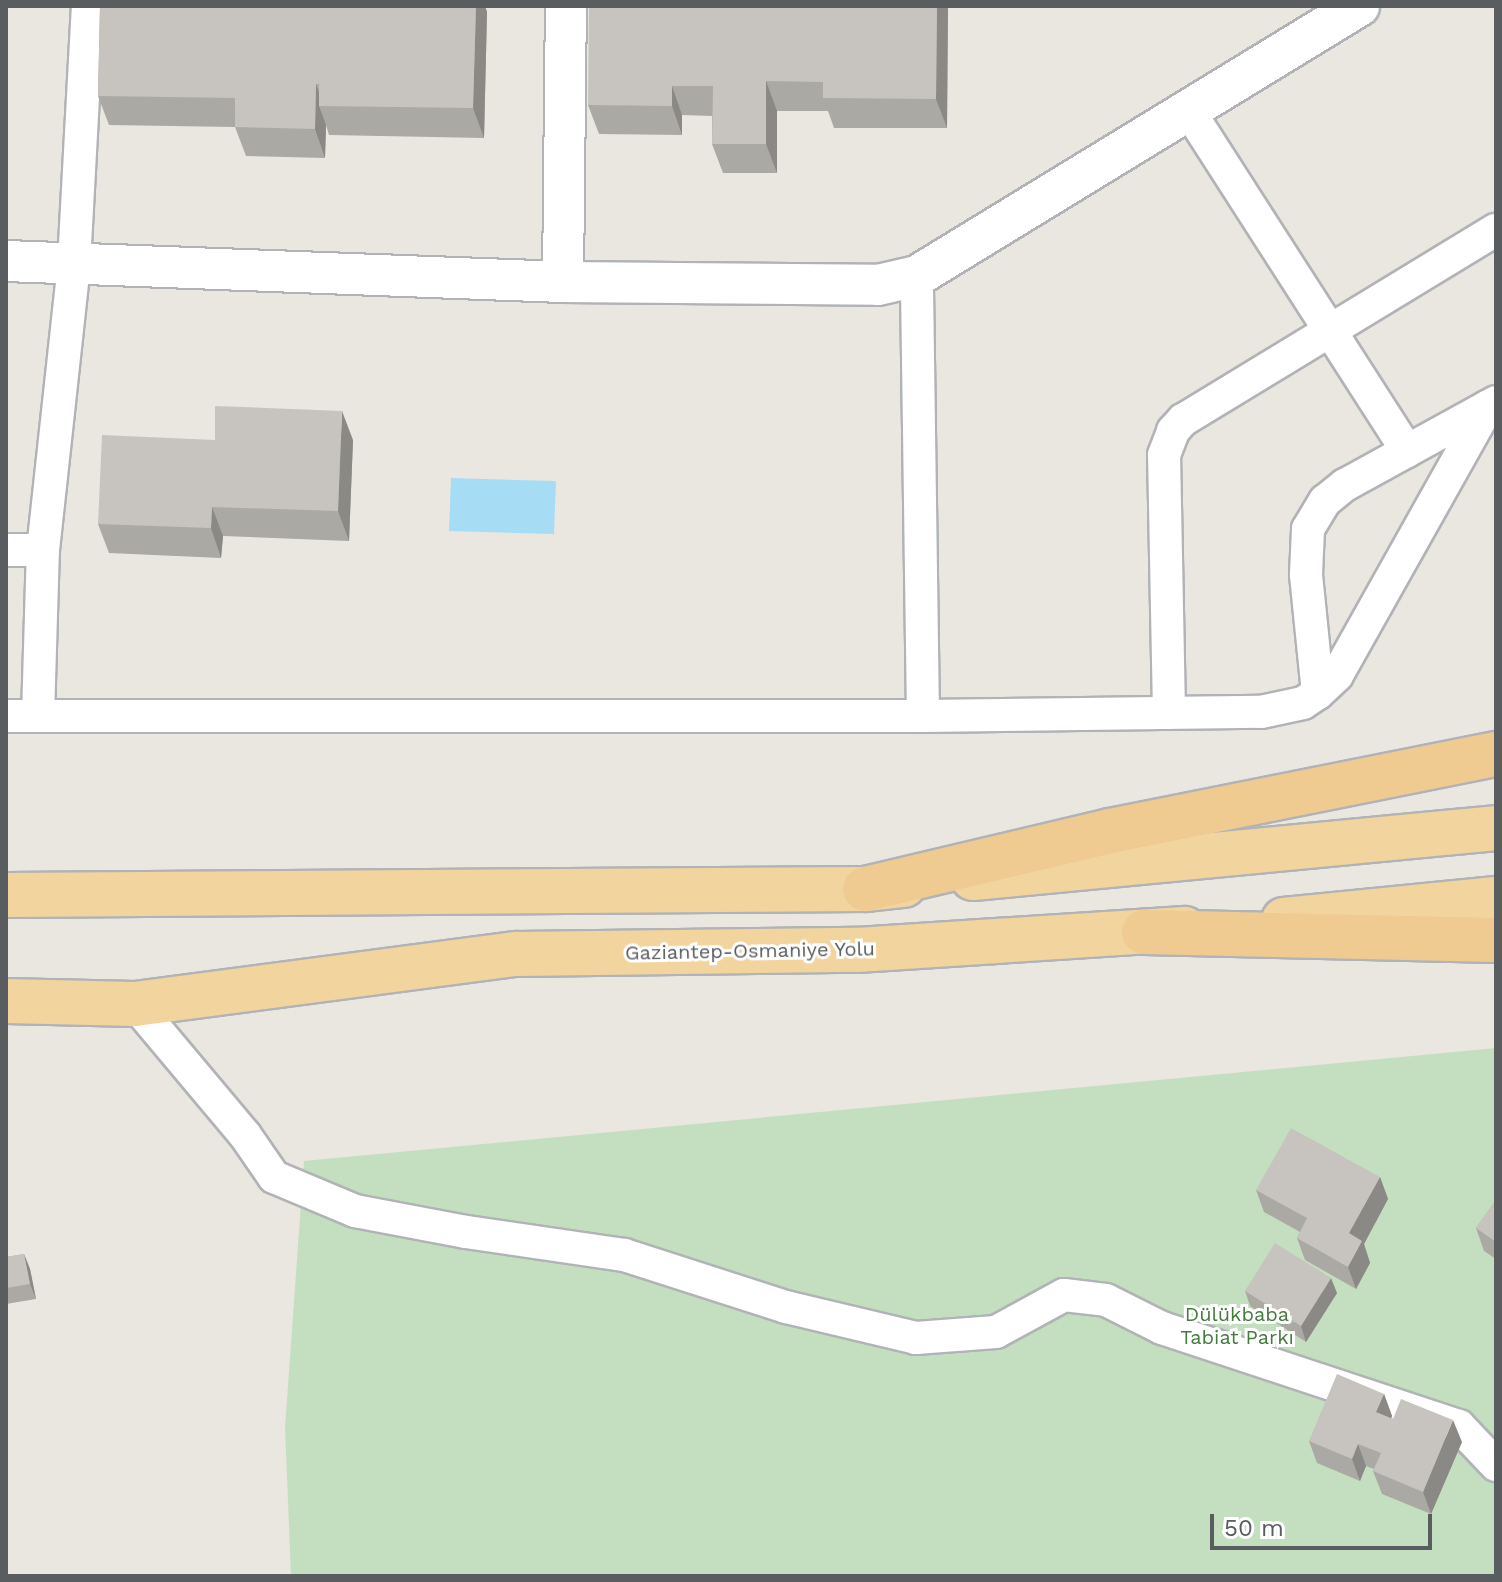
<!DOCTYPE html>
<meta charset="utf-8">
<style>
body{margin:0}
#map{position:relative;width:1502px;height:1582px;overflow:hidden;background:#eae7e0;font-family:"Work Sans",sans-serif}
div>[style]{position:absolute}
[style*='--x']{left:calc(var(--x)*1px);top:calc(var(--y)*1px);width:calc(var(--w)*1px);rotate:calc(var(--a)*1deg)}
.green>*{inset:0;background:#c3dfbf}
.water>*{inset:0;background:#a6ddf4}
.roads{filter:drop-shadow(2px 0 #b1b3b6) drop-shadow(-2px 0 #b1b3b6) drop-shadow(0 2px #b1b3b6) drop-shadow(0 -2px #b1b3b6)}
.minor>*{height:32px;margin:-16px;padding:0 16px;transform-origin:16px;border-radius:16px;background:#fff}
.tertiary>*{height:40px;margin:-20px;padding:0 20px;transform-origin:20px;border-radius:20px;background:#fff}
.trunk>*{height:44px;margin:-22px;padding:0 22px;transform-origin:22px;border-radius:22px;background:#f2d59e}
.motorway>*{height:44px;margin:-22px;padding:0 22px;transform-origin:22px;border-radius:22px;background:#f0cb91}
.wall>*{inset:0;background:#aba9a4}
.shaded-wall>*{inset:0;background:#8b8986}
.building>*{inset:0;background:#c7c4bf}
span{translate:-50% -50%;white-space:nowrap;text-align:center;line-height:1.15;-webkit-text-stroke:6px #fff;paint-order:stroke}
.street-label{font-size:20px;color:#595d5f}
.park-label{font-size:20px;color:#427b3c}
.frame{position:absolute;inset:0;border:8px solid #595d5f;pointer-events:none}
.scale{position:absolute;left:1210px;top:1514px;width:222px;height:36px;box-sizing:border-box;border:4px solid #595d5f;border-top:0;padding-left:10px;font-size:24px;line-height:28px;white-space:nowrap;color:#595d5f;-webkit-text-stroke:6px #fff;paint-order:stroke}
</style>
<div id="map">
<div class="green">
<i style="clip-path:polygon(1496px 1048px,1496px 1576px,291px 1576px,285px 1428px,304px 1161px)"></i>
</div>
<div class="water">
<i style="clip-path:polygon(451px 478px,556px 481px,554px 534px,449px 531px)"></i>
</div>
<div class="roads">
<div class="minor">
<i style="--x:1189;--y:111;--w:404;--a:57.3"></i>
<i style="--x:6;--y:550;--w:37;--a:0"></i>
<i style="--x:1318;--y:693;--w:26;--a:-43"></i>
<i style="--x:1337;--y:675;--w:308;--a:-60.7"></i>
<i style="--x:1169;--y:713;--w:258;--a:-91.1"></i>
<i style="--x:1164;--y:455;--w:26;--a:-69"></i>
<i style="--x:1173;--y:431;--w:15;--a:-48"></i>
<i style="--x:1183;--y:420;--w:366;--a:-31.3"></i>
<i style="--x:6;--y:716;--w:917;--a:0"></i>
<i style="--x:923;--y:716;--w:440;--a:-90.8"></i>
<i style="--x:38;--y:716;--w:166;--a:-88.3"></i>
<i style="--x:43;--y:550;--w:289;--a:-83.8"></i>
<i style="--x:74;--y:263;--w:257;--a:-86.9"></i>
<i style="--x:923;--y:716;--w:338;--a:-0.7"></i>
<i style="--x:1261;--y:712;--w:43;--a:-12.1"></i>
<i style="--x:1303;--y:703;--w:18;--a:-34"></i>
<i style="--x:1318;--y:693;--w:119;--a:-95.8"></i>
<i style="--x:1306;--y:575;--w:46;--a:-87.5"></i>
<i style="--x:1308;--y:529;--w:33;--a:-59"></i>
<i style="--x:1325;--y:501;--w:26;--a:-39"></i>
<i style="--x:1345;--y:485;--w:172;--a:-28.8"></i>
<i style="--x:135;--y:1004;--w:171;--a:50"></i>
<i style="--x:245;--y:1135;--w:51;--a:55.4"></i>
<i style="--x:274;--y:1177;--w:88;--a:22.8"></i>
<i style="--x:355;--y:1211;--w:113;--a:10.7"></i>
<i style="--x:466;--y:1232;--w:160;--a:8.3"></i>
<i style="--x:624;--y:1255;--w:170;--a:17.8"></i>
<i style="--x:786;--y:1307;--w:134;--a:13.4"></i>
<i style="--x:916;--y:1338;--w:80;--a:-4.3"></i>
<i style="--x:996;--y:1332;--w:77;--a:-28.6"></i>
<i style="--x:1064;--y:1295;--w:42;--a:6.8"></i>
<i style="--x:1106;--y:1300;--w:63;--a:26.6"></i>
<i style="--x:1162;--y:1328;--w:313;--a:18.3"></i>
<i style="--x:1459;--y:1426;--w:54;--a:46.5"></i>
</div>
<div class="tertiary">
<i style="--x:6;--y:261;--w:557;--a:2.16"></i>
<i style="--x:563;--y:282;--w:276;--a:-89.4"></i>
<i style="--x:563;--y:282;--w:315;--a:0.5"></i>
<i style="--x:878;--y:285;--w:40;--a:-13"></i>
<i style="--x:917;--y:276;--w:518;--a:-31.42"></i>
</div>
<div class="trunk">
<i style="--x:973;--y:878;--w:525;--a:-5.46"></i>
<i style="--x:6;--y:895;--w:859;--a:-0.4"></i>
<i style="--x:865;--y:889;--w:39;--a:-6"></i>
<i style="--x:1284;--y:920;--w:213;--a:-5.7"></i>
<i style="--x:6;--y:1001;--w:129;--a:1.3"></i>
<i style="--x:135;--y:1004;--w:385;--a:-7.5"></i>
<i style="--x:517;--y:954;--w:340;--a:-0.7"></i>
<i style="--x:857;--y:950;--w:328;--a:-3.7"></i>
</div>
<div class="motorway">
<i style="--x:865;--y:889;--w:252;--a:-13.3"></i>
<i style="--x:1110;--y:831;--w:394;--a:-11.3"></i>
<i style="--x:1144;--y:932;--w:352;--a:1.3"></i>
</div>
</div>
<div class="wall">
<i style="clip-path:polygon(100px 6px,485px 6px,487px 12px,484px 138px,329px 135px,326px 125px,325px 158px,246px 156px,235px 127px,109px 125px,98px 96px)"></i>
<i style="clip-path:polygon(948px 6px,947px 128px,834px 128px,828px 111px,777px 111px,777px 173px,723px 173px,712px 144px,712px 116px,682px 115px,682px 135px,599px 134px,588px 105px)"></i>
<i style="clip-path:polygon(215px 440px,353px 440px,349px 541px,223px 536px,221px 558px,109px 553px,98px 524px)"></i>
<i style="clip-path:polygon(1380px 1177px,1388px 1199px,1364px 1244px,1370px 1263px,1356px 1289px,1305px 1260px,1297px 1238px,1300px 1232px,1264px 1212px,1256px 1190px)"></i>
<i style="clip-path:polygon(1496px 1200px,1496px 1259px,1484px 1251px,1476px 1228px)"></i>
<i style="clip-path:polygon(24px 1254px,30px 1269px,36px 1299px,6px 1304px,6px 1257px)"></i>
<i style="clip-path:polygon(1245px 1291px,1337px 1293px,1306px 1342px,1250px 1306px)"></i>
<i style="clip-path:polygon(1384px 1394px,1392px 1416px,1391px 1418px,1462px 1442px,1431px 1514px,1382px 1494px,1373px 1471px,1374px 1469px,1366px 1466px,1360px 1481px,1317px 1463px,1309px 1441px)"></i>
</div>
<div class="shaded-wall">
<i style="clip-path:polygon(476px 6px,485px 6px,487px 12px,484px 138px,473px 108px)"></i>
<i style="clip-path:polygon(937px 6px,948px 6px,947px 128px,936px 99px)"></i>
<i style="clip-path:polygon(766px 81px,777px 111px,777px 173px,766px 144px)"></i>
<i style="clip-path:polygon(316px 84px,324px 106px,319px 106px,326px 125px,325px 158px,315px 129px)"></i>
<i style="clip-path:polygon(672px 86px,682px 115px,682px 135px,672px 106px)"></i>
<i style="clip-path:polygon(342px 411px,353px 440px,349px 541px,338px 511px)"></i>
<i style="clip-path:polygon(212px 507px,223px 536px,221px 558px,211px 528px)"></i>
<i style="clip-path:polygon(1380px 1177px,1388px 1199px,1364px 1244px,1370px 1263px,1356px 1289px,1348px 1267px,1349px 1233px)"></i>
<i style="clip-path:polygon(24px 1254px,30px 1269px,36px 1299px,30px 1284px)"></i>
<i style="clip-path:polygon(1331px 1278px,1337px 1293px,1306px 1342px,1301px 1326px)"></i>
<i style="clip-path:polygon(1384px 1394px,1392px 1416px,1384px 1434px,1376px 1412px)"></i>
<i style="clip-path:polygon(1453px 1420px,1462px 1442px,1431px 1514px,1423px 1492px)"></i>
<i style="clip-path:polygon(1358px 1444px,1366px 1466px,1360px 1481px,1352px 1459px)"></i>
</div>
<div class="building">
<i style="clip-path:polygon(100px 6px,476px 6px,473px 108px,319px 106px,319px 84px,316px 84px,315px 129px,235px 127px,235px 98px,98px 96px)"></i>
<i style="clip-path:polygon(589px 6px,937px 6px,936px 99px,823px 98px,823px 82px,766px 81px,766px 144px,712px 144px,713px 86px,672px 86px,672px 106px,588px 105px)"></i>
<i style="clip-path:polygon(215px 406px,342px 411px,338px 511px,212px 507px,211px 528px,98px 524px,102px 435px,215px 440px)"></i>
<i style="clip-path:polygon(1291px 1128px,1380px 1177px,1349px 1233px,1362px 1241px,1348px 1267px,1297px 1238px,1307px 1218px,1256px 1190px)"></i>
<i style="clip-path:polygon(1496px 1200px,1496px 1242px,1476px 1228px)"></i>
<i style="clip-path:polygon(1275px 1243px,1331px 1278px,1301px 1326px,1245px 1291px)"></i>
<i style="clip-path:polygon(24px 1254px,30px 1284px,6px 1288px,6px 1257px)"></i>
<i style="clip-path:polygon(1337px 1374px,1384px 1394px,1376px 1412px,1393px 1419px,1401px 1399px,1453px 1420px,1423px 1492px,1373px 1471px,1381px 1453px,1358px 1444px,1352px 1459px,1309px 1441px)"></i>
</div>
<div class="street-label">
<span style="left:750px;top:951px;rotate:-1deg">Gaziantep-Osmaniye Yolu</span>
</div>
<div class="park-label">
<span style="left:1237px;top:1326px">Dülükbaba<br>Tabiat Parkı</span>
</div>
<div class="frame"></div>
<div class="scale">50 m</div>
</div>
